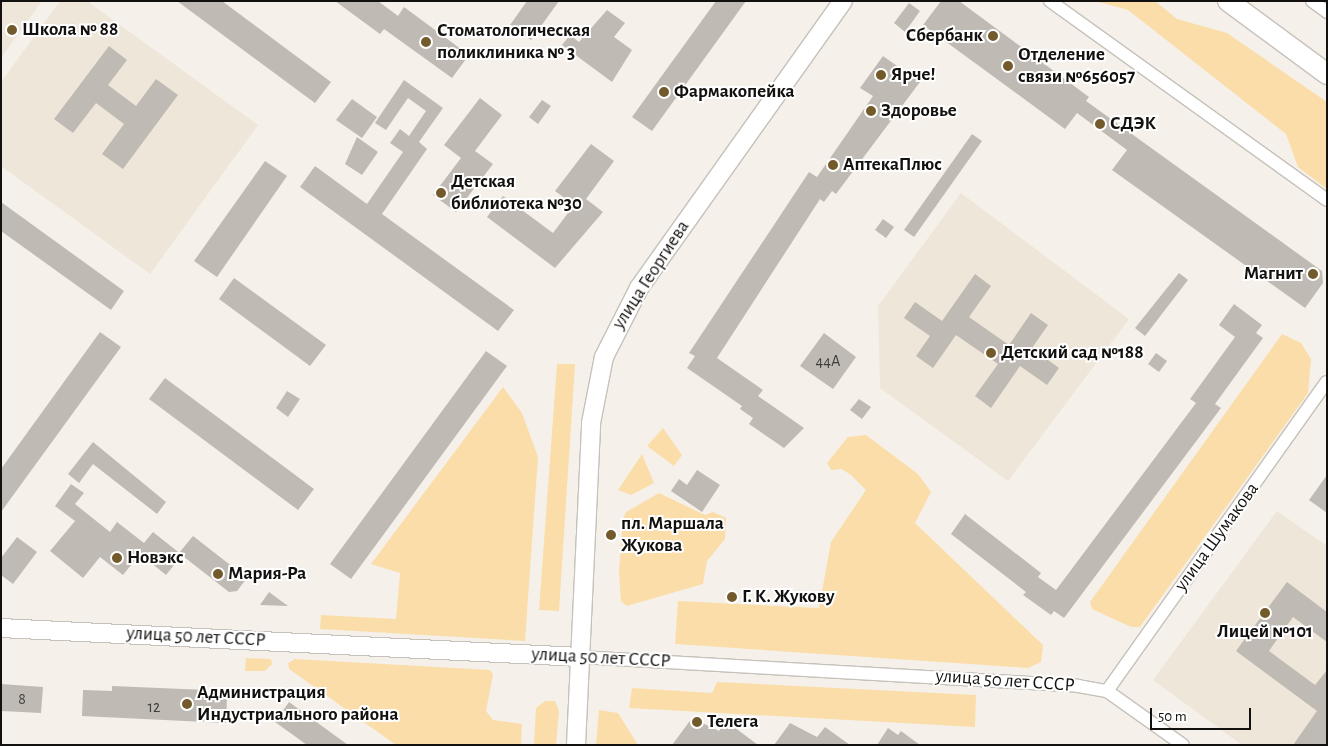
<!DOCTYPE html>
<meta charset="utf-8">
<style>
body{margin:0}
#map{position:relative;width:1328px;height:746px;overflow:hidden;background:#f5f1ea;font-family:"Alegreya Sans",sans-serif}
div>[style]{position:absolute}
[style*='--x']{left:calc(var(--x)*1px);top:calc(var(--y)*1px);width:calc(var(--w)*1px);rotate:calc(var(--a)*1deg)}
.built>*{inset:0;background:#eee6d8}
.green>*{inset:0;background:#fbddaa}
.building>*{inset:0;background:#bfbbb4}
.roads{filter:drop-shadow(1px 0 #c6c1ba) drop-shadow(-1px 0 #c6c1ba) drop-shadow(0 1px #c6c1ba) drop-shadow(0 -1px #c6c1ba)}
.street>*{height:12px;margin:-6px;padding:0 6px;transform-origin:6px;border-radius:6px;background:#fff}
.secondary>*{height:18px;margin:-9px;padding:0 9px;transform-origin:9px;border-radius:9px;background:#fff}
.primary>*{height:20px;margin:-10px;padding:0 10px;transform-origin:10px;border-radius:10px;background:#fff}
.dots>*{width:14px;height:14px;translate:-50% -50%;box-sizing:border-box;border:2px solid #fff;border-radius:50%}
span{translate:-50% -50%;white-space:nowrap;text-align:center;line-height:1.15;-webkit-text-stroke:4px #fff;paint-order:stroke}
.number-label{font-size:16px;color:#3e3c38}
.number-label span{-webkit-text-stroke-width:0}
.poi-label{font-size:19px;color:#13110f;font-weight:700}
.left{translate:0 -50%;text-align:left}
.right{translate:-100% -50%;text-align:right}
.street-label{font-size:19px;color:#13110f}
.frame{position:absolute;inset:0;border:2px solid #13110f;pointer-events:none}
.scale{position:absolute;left:1150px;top:708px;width:101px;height:22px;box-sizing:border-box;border:2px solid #13110f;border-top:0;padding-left:6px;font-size:15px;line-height:18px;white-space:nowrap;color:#13110f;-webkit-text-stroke:4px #fff;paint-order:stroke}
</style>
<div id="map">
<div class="built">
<i style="clip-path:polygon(1px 1px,42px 1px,1px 58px)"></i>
<i style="clip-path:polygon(60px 1px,87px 1px,258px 125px,150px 274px,1px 166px,1px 82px)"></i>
<i style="clip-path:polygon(961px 193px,1129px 319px,1008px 481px,880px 388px,878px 306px)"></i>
<i style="clip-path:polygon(1277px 511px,1327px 546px,1327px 745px,1242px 745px,1153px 680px)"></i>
</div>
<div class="green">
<i style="clip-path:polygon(1095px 1px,1155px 1px,1177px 19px,1227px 33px,1327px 102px,1327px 189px,1298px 167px,1286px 134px,1128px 10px)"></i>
<i style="clip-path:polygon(1282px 334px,1301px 343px,1311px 359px,1308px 393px,1140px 627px,1131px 627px,1092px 609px,1090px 602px)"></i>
<i style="clip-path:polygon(557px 364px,575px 364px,559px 611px,539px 610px)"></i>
<i style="clip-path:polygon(503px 387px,522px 413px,538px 457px,525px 641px,320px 629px,321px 615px,396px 619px,400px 573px,371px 564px)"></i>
<i style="clip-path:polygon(663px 428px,682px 455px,674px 466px,647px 446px)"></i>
<i style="clip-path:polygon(866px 435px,918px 474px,931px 492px,915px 523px,1043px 645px,1041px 662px,1028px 668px,675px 644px,678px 601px,819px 608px,831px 542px,866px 490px,852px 476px,842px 469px,831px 470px,827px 463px,848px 437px)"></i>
<i style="clip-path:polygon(642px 454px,654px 483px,631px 495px,618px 490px)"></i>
<i style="clip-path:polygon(659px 493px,705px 515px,713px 512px,726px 518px,725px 539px,707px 561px,703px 584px,627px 606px,621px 601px,619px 572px,623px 519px,626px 512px)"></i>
<i style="clip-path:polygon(246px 658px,271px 659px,272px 664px,265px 671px,245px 671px)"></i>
<i style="clip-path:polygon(295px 659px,490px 670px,493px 675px,486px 711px,493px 720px,522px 724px,521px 745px,396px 745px,289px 669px,288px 663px)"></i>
<i style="clip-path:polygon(717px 682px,976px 695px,975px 727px,629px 708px,632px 688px,712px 693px)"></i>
<i style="clip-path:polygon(545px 701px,555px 701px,559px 711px,556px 745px,534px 745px,536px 708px)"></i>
<i style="clip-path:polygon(599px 710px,618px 713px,638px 745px,596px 745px)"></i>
</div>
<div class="building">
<i style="clip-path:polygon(177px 1px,222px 1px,331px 82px,315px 103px)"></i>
<i style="clip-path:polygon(335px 1px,378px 1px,398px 16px,404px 7px,469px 55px,452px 78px,384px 29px,380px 34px)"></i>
<i style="clip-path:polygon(527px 1px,559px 1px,531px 40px,510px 25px)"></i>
<i style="clip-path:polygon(716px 1px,746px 1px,652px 131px,632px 117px)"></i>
<i style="clip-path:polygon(941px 1px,959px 1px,1089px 97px,1086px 101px,1322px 271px,1323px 283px,1305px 308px,1112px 170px,1127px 150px,1077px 113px,1065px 129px,923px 25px)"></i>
<i style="clip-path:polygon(909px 3px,920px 11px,905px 32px,894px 23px)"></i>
<i style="clip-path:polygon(607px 10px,625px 23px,614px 37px,632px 50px,612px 82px,562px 45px,570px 35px,579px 42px)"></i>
<i style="clip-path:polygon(109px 46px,127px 60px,108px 85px,136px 106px,156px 79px,178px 95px,123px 169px,102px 154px,124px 124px,96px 103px,73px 133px,54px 119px)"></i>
<i style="clip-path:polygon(883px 56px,920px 82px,836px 194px,832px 191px,824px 202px,820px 199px,717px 358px,763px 390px,758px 396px,804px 428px,784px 448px,749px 424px,753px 418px,740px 409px,742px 406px,687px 368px,695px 356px,689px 353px,809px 172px,817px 177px,873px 96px,860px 88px)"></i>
<i style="clip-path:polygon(404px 80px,443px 108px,419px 142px,427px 149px,382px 214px,514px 310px,498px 331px,300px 187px,315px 166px,367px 204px,403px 152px,390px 143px,400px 129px,409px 136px,426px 111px,408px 98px,386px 130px,375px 123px)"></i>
<i style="clip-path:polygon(480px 98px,502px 115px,475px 151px,493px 164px,456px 212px,433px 195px,461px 158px,444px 145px)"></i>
<i style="clip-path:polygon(352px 99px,377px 117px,362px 138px,336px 120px)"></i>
<i style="clip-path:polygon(542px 100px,551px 106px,538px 124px,529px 117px)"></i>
<i style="clip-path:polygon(972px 134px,982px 141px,914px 237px,904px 230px)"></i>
<i style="clip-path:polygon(357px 137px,378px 152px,362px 175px,345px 164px)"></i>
<i style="clip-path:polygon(591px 144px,614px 161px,586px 199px,603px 212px,555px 268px,487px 217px,503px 196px,553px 233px,574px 205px,555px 191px)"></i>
<i style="clip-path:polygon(265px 161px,287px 176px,217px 277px,194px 261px)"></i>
<i style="clip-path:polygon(1px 202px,124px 291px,111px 310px,1px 231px)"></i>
<i style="clip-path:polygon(883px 219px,894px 227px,886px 238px,875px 230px)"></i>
<i style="clip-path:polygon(1179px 273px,1188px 280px,1145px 336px,1135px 328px)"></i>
<i style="clip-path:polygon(975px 274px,991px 286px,969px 317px,1009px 345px,1031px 313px,1048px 325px,1032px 348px,1059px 368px,1047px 385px,1020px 366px,991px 408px,975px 396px,998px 364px,956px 335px,933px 368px,916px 356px,930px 336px,904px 318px,915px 302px,942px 321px)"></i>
<i style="clip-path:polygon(234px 278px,326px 345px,310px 366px,219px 299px)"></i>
<i style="clip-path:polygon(1234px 304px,1262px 325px,1256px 333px,1263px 338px,1215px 404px,1221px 408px,1064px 618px,1054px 611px,1051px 615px,1023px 595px,1026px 592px,951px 534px,965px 514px,1041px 573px,1038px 577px,1056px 590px,1196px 403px,1190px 399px,1235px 337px,1219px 325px)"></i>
<i style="clip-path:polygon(100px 332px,121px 347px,1px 512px,1px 469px)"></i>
<i style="clip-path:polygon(824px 333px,856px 357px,833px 389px,800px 366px)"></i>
<i style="clip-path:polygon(486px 351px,507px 366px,351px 579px,330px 564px)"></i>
<i style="clip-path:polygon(1156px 353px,1167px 361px,1159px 372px,1148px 364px)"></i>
<i style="clip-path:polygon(165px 378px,314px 489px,298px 510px,149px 399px)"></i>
<i style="clip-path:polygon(287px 391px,300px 399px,288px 417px,276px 408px)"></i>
<i style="clip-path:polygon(859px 399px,871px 407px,862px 419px,850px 410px)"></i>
<i style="clip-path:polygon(93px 442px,166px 502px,157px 514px,93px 464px,79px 483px,68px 474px)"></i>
<i style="clip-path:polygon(697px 470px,720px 485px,702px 512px,671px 491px,679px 479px,687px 485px)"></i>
<i style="clip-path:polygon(1327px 475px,1327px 513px,1309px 500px)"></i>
<i style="clip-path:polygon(71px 484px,84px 493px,75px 504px,110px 532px,117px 522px,144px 543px,153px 532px,182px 555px,166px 575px,140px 554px,123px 575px,100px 557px,83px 578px,50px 551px,75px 521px,55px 506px)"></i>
<i style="clip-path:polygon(193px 536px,247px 578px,237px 591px,229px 592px,179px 553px)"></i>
<i style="clip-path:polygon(17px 537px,37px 552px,13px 584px,1px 575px,1px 558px)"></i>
<i style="clip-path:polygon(1287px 582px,1327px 612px,1327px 642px,1293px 617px,1269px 651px,1315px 685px,1327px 670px,1327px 745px,1293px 745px,1317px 711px,1236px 651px)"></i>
<i style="clip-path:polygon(269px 592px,288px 606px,260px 605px)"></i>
<i style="clip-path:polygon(1px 684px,43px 687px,41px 713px,1px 711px)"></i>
<i style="clip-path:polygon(112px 686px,207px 690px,207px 697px,227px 698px,226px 723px,82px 716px,83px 690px,112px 691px)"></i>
<i style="clip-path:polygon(289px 702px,348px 745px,307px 745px,275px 722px)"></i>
<i style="clip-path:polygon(692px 718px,719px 731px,726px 721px,758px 745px,672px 745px)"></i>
<i style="clip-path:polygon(790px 723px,817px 737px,825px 727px,850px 745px,774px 745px)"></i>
<i style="clip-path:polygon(888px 728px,898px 735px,901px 731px,920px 745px,877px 745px)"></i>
</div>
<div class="roads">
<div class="street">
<i style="--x:1050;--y:1;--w:341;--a:35.7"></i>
<i style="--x:1312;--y:1;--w:19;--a:36"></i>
<i style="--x:580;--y:657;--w:499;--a:3.3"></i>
<i style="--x:1078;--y:686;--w:29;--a:10"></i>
<i style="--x:1107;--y:691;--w:93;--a:35.4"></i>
<i style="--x:1107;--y:691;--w:379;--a:-54.6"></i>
</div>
<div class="secondary">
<i style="--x:1;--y:628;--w:580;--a:2.87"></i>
<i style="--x:576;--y:745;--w:322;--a:-87.3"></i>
<i style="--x:591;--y:423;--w:67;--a:-78.9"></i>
<i style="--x:604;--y:357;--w:77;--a:-63.1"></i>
<i style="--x:639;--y:288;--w:352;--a:-54.6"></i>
</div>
<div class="primary">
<i style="--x:1228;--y:1;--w:123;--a:36.4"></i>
</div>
</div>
<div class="dots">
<i style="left:12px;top:30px;background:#735a2b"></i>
<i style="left:993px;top:36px;background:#735a2b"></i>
<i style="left:426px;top:42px;background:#735a2b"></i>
<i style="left:1008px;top:66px;background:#735a2b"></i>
<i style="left:881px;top:75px;background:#735a2b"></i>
<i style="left:664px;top:92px;background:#735a2b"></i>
<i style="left:871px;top:111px;background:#735a2b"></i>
<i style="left:1100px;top:124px;background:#735a2b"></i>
<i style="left:833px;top:165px;background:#735a2b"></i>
<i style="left:441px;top:193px;background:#735a2b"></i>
<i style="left:1313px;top:274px;background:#735a2b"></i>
<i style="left:991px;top:353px;background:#735a2b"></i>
<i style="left:611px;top:535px;background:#735a2b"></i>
<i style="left:117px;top:558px;background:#735a2b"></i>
<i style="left:218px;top:574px;background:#735a2b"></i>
<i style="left:732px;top:597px;background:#735a2b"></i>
<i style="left:1265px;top:613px;background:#735a2b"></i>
<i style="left:187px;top:704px;background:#735a2b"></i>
<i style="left:697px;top:722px;background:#735a2b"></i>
</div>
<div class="number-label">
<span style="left:828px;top:361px">44А</span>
<span style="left:22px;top:699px">8</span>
<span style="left:154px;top:707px">12</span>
</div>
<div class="poi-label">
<span class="left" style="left:22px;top:30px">Школа № 88</span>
<span class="left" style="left:437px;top:42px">Стоматологическая<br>поликлиника № 3</span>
<span class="right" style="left:983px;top:36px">Сбербанк</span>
<span class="left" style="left:1018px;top:66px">Отделение<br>связи №656057</span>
<span class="left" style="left:891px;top:75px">Ярче!</span>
<span class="left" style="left:674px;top:92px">Фармакопейка</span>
<span class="left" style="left:881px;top:111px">Здоровье</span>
<span class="left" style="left:1110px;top:124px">СДЭК</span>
<span class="left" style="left:843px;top:165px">АптекаПлюс</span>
<span class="left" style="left:451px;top:193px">Детская<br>библиотека №30</span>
<span class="right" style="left:1303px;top:274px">Магнит</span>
<span class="left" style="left:1001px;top:353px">Детский сад №188</span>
<span class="left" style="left:621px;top:535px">пл. Маршала<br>Жукова</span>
<span class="left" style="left:127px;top:558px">Новэкс</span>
<span class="left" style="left:228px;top:574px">Мария-Ра</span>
<span class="left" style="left:742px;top:597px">Г. К. Жукову</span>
<span style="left:1265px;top:632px">Лицей №101</span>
<span class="left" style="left:197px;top:704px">Администрация<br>Индустриального района</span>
<span class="left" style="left:707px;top:722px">Телега</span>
</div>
<div class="street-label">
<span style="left:651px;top:275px;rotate:-57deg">улица Георгиева</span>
<span style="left:1217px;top:537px;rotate:-54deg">улица Шумакова</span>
<span style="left:196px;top:637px;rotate:3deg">улица 50 лет СССР</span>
<span style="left:601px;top:658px;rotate:3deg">улица 50 лет СССР</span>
<span style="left:1005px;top:681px;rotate:4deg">улица 50 лет СССР</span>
</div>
<div class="frame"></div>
<div class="scale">50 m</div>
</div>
